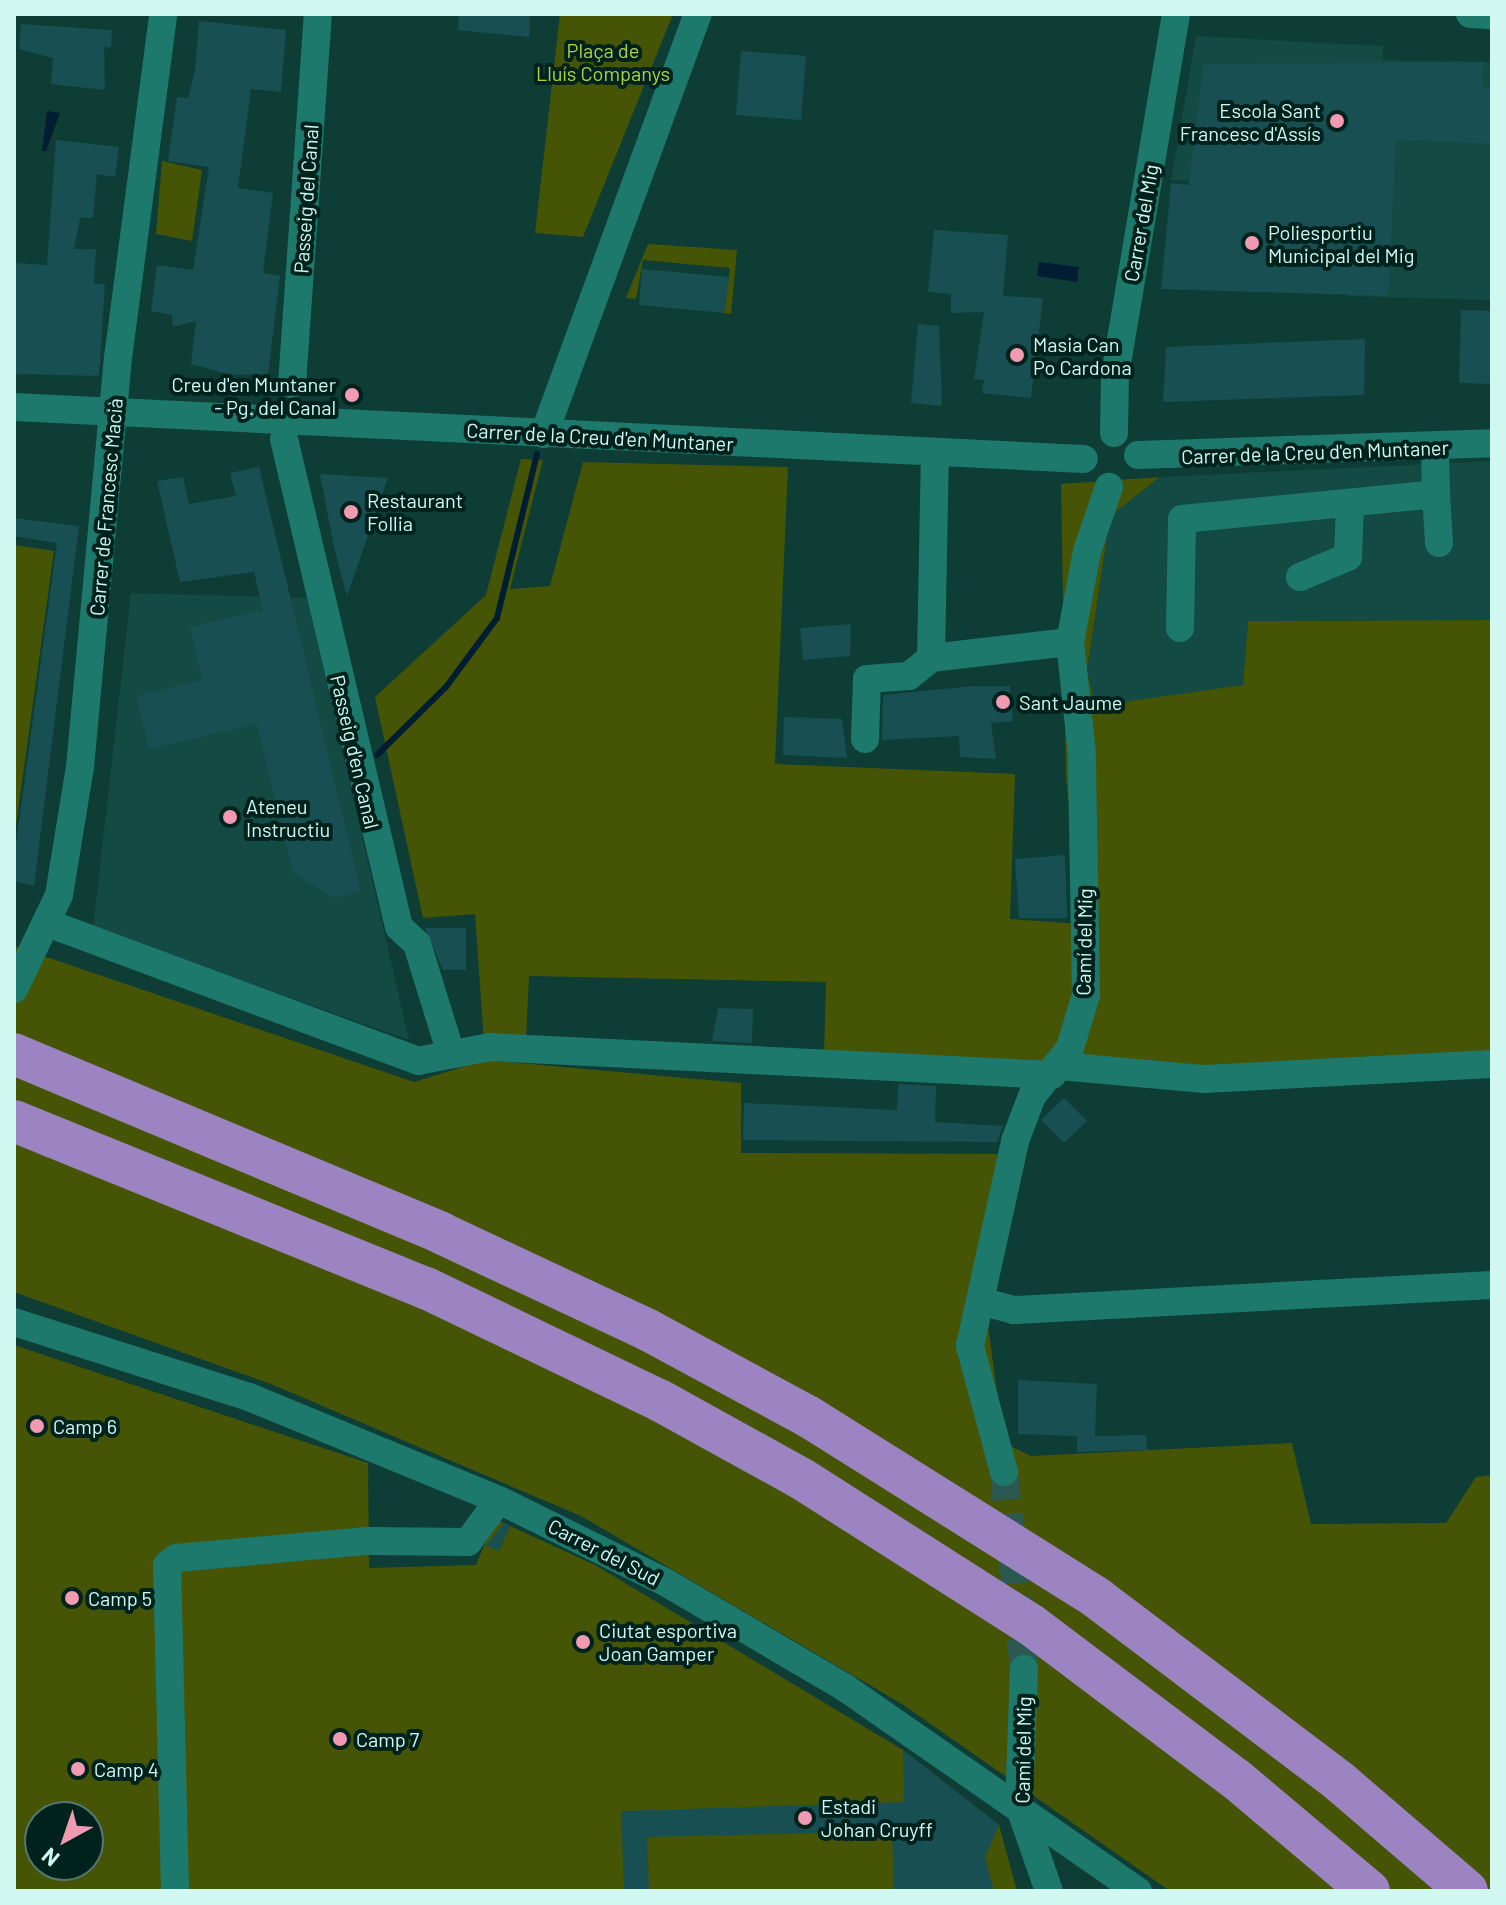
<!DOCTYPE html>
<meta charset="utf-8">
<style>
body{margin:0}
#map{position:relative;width:1506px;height:1905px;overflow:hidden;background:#0e3d36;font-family:Barlow,sans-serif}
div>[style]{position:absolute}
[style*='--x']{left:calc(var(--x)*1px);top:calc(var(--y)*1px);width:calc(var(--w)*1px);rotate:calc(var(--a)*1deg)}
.built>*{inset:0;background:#134a43}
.green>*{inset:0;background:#455505}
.water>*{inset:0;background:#001d32}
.stream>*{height:6px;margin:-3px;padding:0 3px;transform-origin:3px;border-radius:3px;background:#001d32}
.building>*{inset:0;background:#184f53}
.minor-tunnel>*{height:28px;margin-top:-14px;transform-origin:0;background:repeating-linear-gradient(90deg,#2b5952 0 28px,transparent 0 42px)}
.minor>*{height:28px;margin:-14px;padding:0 14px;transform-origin:14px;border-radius:14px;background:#1c796c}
.highway>*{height:42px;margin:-21px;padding:0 21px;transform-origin:21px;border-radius:21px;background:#9c84c3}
.dots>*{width:22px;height:22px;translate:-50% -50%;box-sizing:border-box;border:4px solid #00221d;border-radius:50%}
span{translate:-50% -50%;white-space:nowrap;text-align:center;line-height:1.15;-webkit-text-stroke:8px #00221d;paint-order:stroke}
.park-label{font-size:20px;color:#b0d241}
.poi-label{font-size:20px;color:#d0f8f0}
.right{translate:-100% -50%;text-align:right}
.left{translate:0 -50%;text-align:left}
.street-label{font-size:20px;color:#d0f8f0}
.frame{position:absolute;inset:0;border:16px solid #d0f8f0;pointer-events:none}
.north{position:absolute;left:24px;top:1801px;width:80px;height:80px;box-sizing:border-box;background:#00221d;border:2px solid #537871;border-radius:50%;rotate:220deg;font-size:22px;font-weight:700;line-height:32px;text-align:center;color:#d0f8f0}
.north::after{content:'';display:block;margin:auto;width:28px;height:36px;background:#f19ab2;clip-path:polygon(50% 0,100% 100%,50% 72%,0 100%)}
</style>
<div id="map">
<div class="built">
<i style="clip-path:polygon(1196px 36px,1383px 46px,1383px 60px,1492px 62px,1492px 300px,1347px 296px,1351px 191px,1171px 180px)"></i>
<i style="clip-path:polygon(1492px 461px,1492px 620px,1248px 621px,1243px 685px,1095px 707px,1087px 670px,1110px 516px,1160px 477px)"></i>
<i style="clip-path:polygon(131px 593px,307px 598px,409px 1040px,93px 928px)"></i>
</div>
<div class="green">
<i style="clip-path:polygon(560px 14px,673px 14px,583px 237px,535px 233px)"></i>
<i style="clip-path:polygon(162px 161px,202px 170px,192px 241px,156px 234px)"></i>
<i style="clip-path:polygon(648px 244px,737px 250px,731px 314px,724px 313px,730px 268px,643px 260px,636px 299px,626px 298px)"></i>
<i style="clip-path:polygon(521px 459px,543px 460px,510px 589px,550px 586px,583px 462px,788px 467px,775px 764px,1015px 774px,1010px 919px,1080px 924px,1066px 776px,1061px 484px,1160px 477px,1110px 516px,1087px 670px,1095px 706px,1243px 685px,1248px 621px,1492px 620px,1492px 1069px,1073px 1072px,1039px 1098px,988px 1326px,1004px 1443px,1031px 1456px,1292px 1443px,1311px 1524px,1446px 1523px,1476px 1477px,1492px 1475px,1492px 1891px,1170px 1891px,902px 1704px,581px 1516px,271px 1384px,14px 1292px,14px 946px,414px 1082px,485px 1060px,741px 1083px,741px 1153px,1005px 1154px,1036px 1067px,824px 1054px,826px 982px,529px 976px,526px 1040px,484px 1042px,475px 914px,423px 918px,375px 697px,486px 595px)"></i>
<i style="clip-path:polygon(14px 545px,54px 551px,14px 840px)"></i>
<i style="clip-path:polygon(evenodd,14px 1345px,368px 1463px,369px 1568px,476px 1565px,495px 1519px,595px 1565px,903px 1750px,999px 1825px,1017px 1891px,14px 1891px,14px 1345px,40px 1817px,88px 1817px,88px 1865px,40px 1865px,40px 1817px)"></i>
</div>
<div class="water">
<i style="clip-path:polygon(47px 111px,60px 113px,46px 151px,42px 151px)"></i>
<i style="clip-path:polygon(1039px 262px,1079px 267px,1077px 282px,1037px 276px)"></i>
</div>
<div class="stream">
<i style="--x:377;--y:755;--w:97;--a:-44.6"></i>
<i style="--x:446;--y:687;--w:86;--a:-53.5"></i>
<i style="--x:497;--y:618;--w:169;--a:-76.3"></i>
</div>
<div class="building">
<i style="clip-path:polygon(459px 14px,530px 14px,529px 37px,458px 30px)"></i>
<i style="clip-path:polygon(199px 21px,286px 30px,281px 92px,251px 89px,238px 188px,273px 193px,263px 273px,280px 276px,268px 374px,232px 375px,191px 364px,196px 321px,173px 327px,172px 315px,151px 311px,157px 265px,193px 270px,209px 167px,168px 161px,177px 97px,188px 98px,195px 71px)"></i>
<i style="clip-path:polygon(21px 24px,112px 30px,111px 48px,104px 47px,105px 90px,51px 84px,53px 58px,19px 49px)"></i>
<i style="clip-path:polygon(741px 51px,806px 56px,801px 120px,736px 115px)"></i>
<i style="clip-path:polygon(1484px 62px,1482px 86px,1492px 88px,1490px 144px,1396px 140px,1388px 296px,1161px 289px,1171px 183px,1189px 185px,1204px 64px)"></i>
<i style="clip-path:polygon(56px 140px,119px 147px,115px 177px,97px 174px,93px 218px,80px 218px,74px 249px,96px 249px,94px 284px,105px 284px,99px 376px,14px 374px,14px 263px,47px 265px)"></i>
<i style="clip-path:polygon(934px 230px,1008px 235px,1003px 296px,1043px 298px,1031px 398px,982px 393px,984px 380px,974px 379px,984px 312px,951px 313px,951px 294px,928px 292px)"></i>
<i style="clip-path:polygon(642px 269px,729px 277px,724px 313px,639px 305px)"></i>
<i style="clip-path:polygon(1461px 310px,1492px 311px,1492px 384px,1459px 383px)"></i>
<i style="clip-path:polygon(918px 324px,939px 326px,942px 406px,911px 403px)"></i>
<i style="clip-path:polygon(1365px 339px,1364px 395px,1163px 402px,1166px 347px)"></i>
<i style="clip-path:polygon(259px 467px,361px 892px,334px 898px,293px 873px,257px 724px,149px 749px,136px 696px,202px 680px,190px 627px,263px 610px,254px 572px,180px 582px,157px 481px,183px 477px,189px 504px,236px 496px,230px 473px)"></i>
<i style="clip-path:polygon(320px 474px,388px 478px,347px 596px,334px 547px)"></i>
<i style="clip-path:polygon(14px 518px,79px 526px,34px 886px,14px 881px,14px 858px,57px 543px,14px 536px)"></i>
<i style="clip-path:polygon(851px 624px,850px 656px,803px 660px,800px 628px)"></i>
<i style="clip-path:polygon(973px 686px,1010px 686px,1013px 721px,991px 723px,996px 759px,960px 757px,959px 736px,882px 740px,883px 695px)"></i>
<i style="clip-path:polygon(784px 717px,842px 719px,847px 758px,783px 755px)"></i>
<i style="clip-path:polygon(1065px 855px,1067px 918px,1019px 918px,1015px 859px)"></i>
<i style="clip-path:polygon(425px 928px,466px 928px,466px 970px,443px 970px)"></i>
<i style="clip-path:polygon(718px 1008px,753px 1009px,752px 1043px,712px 1041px)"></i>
<i style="clip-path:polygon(898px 1084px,936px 1086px,935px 1122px,1003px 1126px,997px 1142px,743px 1140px,744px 1103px,897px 1110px)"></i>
<i style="clip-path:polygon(1064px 1098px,1087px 1121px,1064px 1143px,1041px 1120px)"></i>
<i style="clip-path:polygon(1018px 1380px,1097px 1384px,1095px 1436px,1146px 1435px,1147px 1450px,1077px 1452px,1077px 1436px,1018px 1434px)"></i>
<i style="clip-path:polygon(504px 1523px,510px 1526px,499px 1551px,486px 1546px)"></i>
<i style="clip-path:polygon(903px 1750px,999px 1825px,985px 1857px,994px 1891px,894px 1891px,892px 1831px,647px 1837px,649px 1891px,624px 1891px,621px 1811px,904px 1802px)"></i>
</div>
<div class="minor-tunnel">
<i style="--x:1004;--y:1472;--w:198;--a:84.2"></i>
</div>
<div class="minor">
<i style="--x:1470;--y:14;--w:22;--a:3"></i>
<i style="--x:292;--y:384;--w:371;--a:-86"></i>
<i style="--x:14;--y:407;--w:1071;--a:2.78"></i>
<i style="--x:1114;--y:433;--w:58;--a:-89"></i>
<i style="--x:1115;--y:375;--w:366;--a:-80.4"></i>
<i style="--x:544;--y:434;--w:447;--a:-69.9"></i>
<i style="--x:284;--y:439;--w:501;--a:76.74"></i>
<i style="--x:399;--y:927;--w:25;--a:43"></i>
<i style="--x:417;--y:944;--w:115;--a:72.8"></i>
<i style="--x:1138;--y:455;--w:354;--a:-1.9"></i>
<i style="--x:1436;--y:494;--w:49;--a:86.5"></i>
<i style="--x:1300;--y:577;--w:52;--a:-22.6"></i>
<i style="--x:1348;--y:557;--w:53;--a:-87.8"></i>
<i style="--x:1180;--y:628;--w:109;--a:-88.9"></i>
<i style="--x:1182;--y:519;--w:255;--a:-5.6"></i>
<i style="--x:1436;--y:494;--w:46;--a:-91.2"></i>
<i style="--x:931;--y:658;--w:203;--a:-88.9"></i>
<i style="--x:865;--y:739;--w:60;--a:-88.1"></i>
<i style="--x:867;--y:679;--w:42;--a:-4.1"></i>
<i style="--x:909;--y:676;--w:28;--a:-39"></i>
<i style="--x:931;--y:658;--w:140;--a:-6.6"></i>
<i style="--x:50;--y:924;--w:393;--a:20.4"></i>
<i style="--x:418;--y:1061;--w:73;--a:-11"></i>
<i style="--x:490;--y:1047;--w:563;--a:2.85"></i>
<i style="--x:14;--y:989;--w:104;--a:-64.4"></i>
<i style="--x:59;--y:895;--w:130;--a:-80.7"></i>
<i style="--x:80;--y:767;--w:411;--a:-84.7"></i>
<i style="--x:118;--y:358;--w:347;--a:-82.5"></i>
<i style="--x:1060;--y:1066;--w:145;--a:5.2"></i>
<i style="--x:1204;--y:1079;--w:288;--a:-3"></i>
<i style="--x:980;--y:1301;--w:35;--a:15"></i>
<i style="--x:1014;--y:1310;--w:479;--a:-3"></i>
<i style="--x:14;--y:1322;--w:247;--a:17.7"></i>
<i style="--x:249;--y:1397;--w:270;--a:22.4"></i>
<i style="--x:499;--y:1500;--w:185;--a:26.3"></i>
<i style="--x:665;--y:1582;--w:208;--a:30.4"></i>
<i style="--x:844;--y:1687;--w:358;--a:34.8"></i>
<i style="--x:1004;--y:1472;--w:131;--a:-105.1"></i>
<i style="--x:970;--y:1346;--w:210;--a:-77.6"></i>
<i style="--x:1015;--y:1141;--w:48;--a:-69.3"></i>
<i style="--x:1032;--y:1096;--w:61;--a:-51.6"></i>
<i style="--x:1070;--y:1048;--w:55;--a:-73.2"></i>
<i style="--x:1086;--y:995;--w:241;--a:-91"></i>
<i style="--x:1082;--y:754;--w:113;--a:-96.1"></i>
<i style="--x:1070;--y:642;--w:93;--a:-79.4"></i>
<i style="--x:1087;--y:551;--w:68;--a:-71"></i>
<i style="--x:1024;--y:1669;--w:136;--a:92.1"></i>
<i style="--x:1019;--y:1805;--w:91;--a:70.8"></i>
<i style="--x:175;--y:1891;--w:326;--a:-91.4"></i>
<i style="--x:167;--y:1565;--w:11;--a:-38"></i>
<i style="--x:176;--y:1558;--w:193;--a:-5.1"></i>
<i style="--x:368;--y:1541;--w:100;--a:0.6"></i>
<i style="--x:468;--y:1542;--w:52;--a:-53.6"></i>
</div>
<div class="highway">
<i style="--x:14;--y:1054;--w:463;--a:22.7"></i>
<i style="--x:441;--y:1233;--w:229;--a:25.1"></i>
<i style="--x:648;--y:1330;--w:183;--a:28.4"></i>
<i style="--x:809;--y:1417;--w:340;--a:32.1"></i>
<i style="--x:1097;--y:1598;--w:305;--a:37.1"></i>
<i style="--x:1340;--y:1782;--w:167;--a:40.6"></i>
<i style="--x:14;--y:1121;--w:445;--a:22.1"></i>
<i style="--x:426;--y:1288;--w:259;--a:25.7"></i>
<i style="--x:659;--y:1400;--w:163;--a:28.9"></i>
<i style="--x:802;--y:1479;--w:270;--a:32.5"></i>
<i style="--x:1030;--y:1624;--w:258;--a:37"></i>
<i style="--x:1236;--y:1779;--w:174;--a:40.1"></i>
</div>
<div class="dots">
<i style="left:1337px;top:121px;background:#f19ab2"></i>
<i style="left:1252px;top:243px;background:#f19ab2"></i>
<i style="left:1017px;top:355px;background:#f19ab2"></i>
<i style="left:352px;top:395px;background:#f19ab2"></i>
<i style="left:351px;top:512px;background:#f19ab2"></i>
<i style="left:1003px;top:702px;background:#f19ab2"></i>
<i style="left:230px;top:817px;background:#f19ab2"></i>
<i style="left:37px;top:1426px;background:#f19ab2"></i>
<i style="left:72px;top:1598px;background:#f19ab2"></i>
<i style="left:583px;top:1642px;background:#f19ab2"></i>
<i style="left:340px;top:1739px;background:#f19ab2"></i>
<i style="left:78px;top:1769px;background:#f19ab2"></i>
<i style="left:805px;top:1818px;background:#f19ab2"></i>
</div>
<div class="park-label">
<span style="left:603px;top:62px">Plaça de<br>Lluís Companys</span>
</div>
<div class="poi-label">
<span class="right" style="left:1321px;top:122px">Escola Sant<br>Francesc d'Assís</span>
<span class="left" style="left:1268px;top:244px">Poliesportiu<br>Municipal del Mig</span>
<span class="left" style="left:1033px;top:356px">Masia Can<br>Po Cardona</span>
<span class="right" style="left:336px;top:396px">Creu d'en Muntaner<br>- Pg. del Canal</span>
<span class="left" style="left:367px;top:512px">Restaurant<br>Follia</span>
<span class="left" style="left:1019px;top:702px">Sant Jaume</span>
<span class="left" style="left:246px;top:818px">Ateneu<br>Instructiu</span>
<span class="left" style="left:53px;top:1426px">Camp 6</span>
<span class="left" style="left:88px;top:1598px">Camp 5</span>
<span class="left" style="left:599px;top:1642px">Ciutat esportiva<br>Joan Gamper</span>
<span class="left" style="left:356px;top:1739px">Camp 7</span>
<span class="left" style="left:94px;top:1769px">Camp 4</span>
<span class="left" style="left:821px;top:1818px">Estadi<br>Johan Cruyff</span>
</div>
<div class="street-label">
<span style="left:306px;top:199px;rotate:-86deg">Passeig del Canal</span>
<span style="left:1141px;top:223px;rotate:-80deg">Carrer del Mig</span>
<span style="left:600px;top:437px;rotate:3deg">Carrer de la Creu d'en Muntaner</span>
<span style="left:1315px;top:452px;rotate:-2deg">Carrer de la Creu d'en Muntaner</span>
<span style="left:106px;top:507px;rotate:-85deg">Carrer de Francesc Macià</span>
<span style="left:355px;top:752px;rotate:77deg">Passeig d'en Canal</span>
<span style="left:1084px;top:942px;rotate:-89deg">Camí del Mig</span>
<span style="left:604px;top:1552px;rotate:27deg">Carrer del Sud</span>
<span style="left:1023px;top:1750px;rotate:-89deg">Camí del Mig</span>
</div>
<div class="frame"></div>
<div class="north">N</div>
</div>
